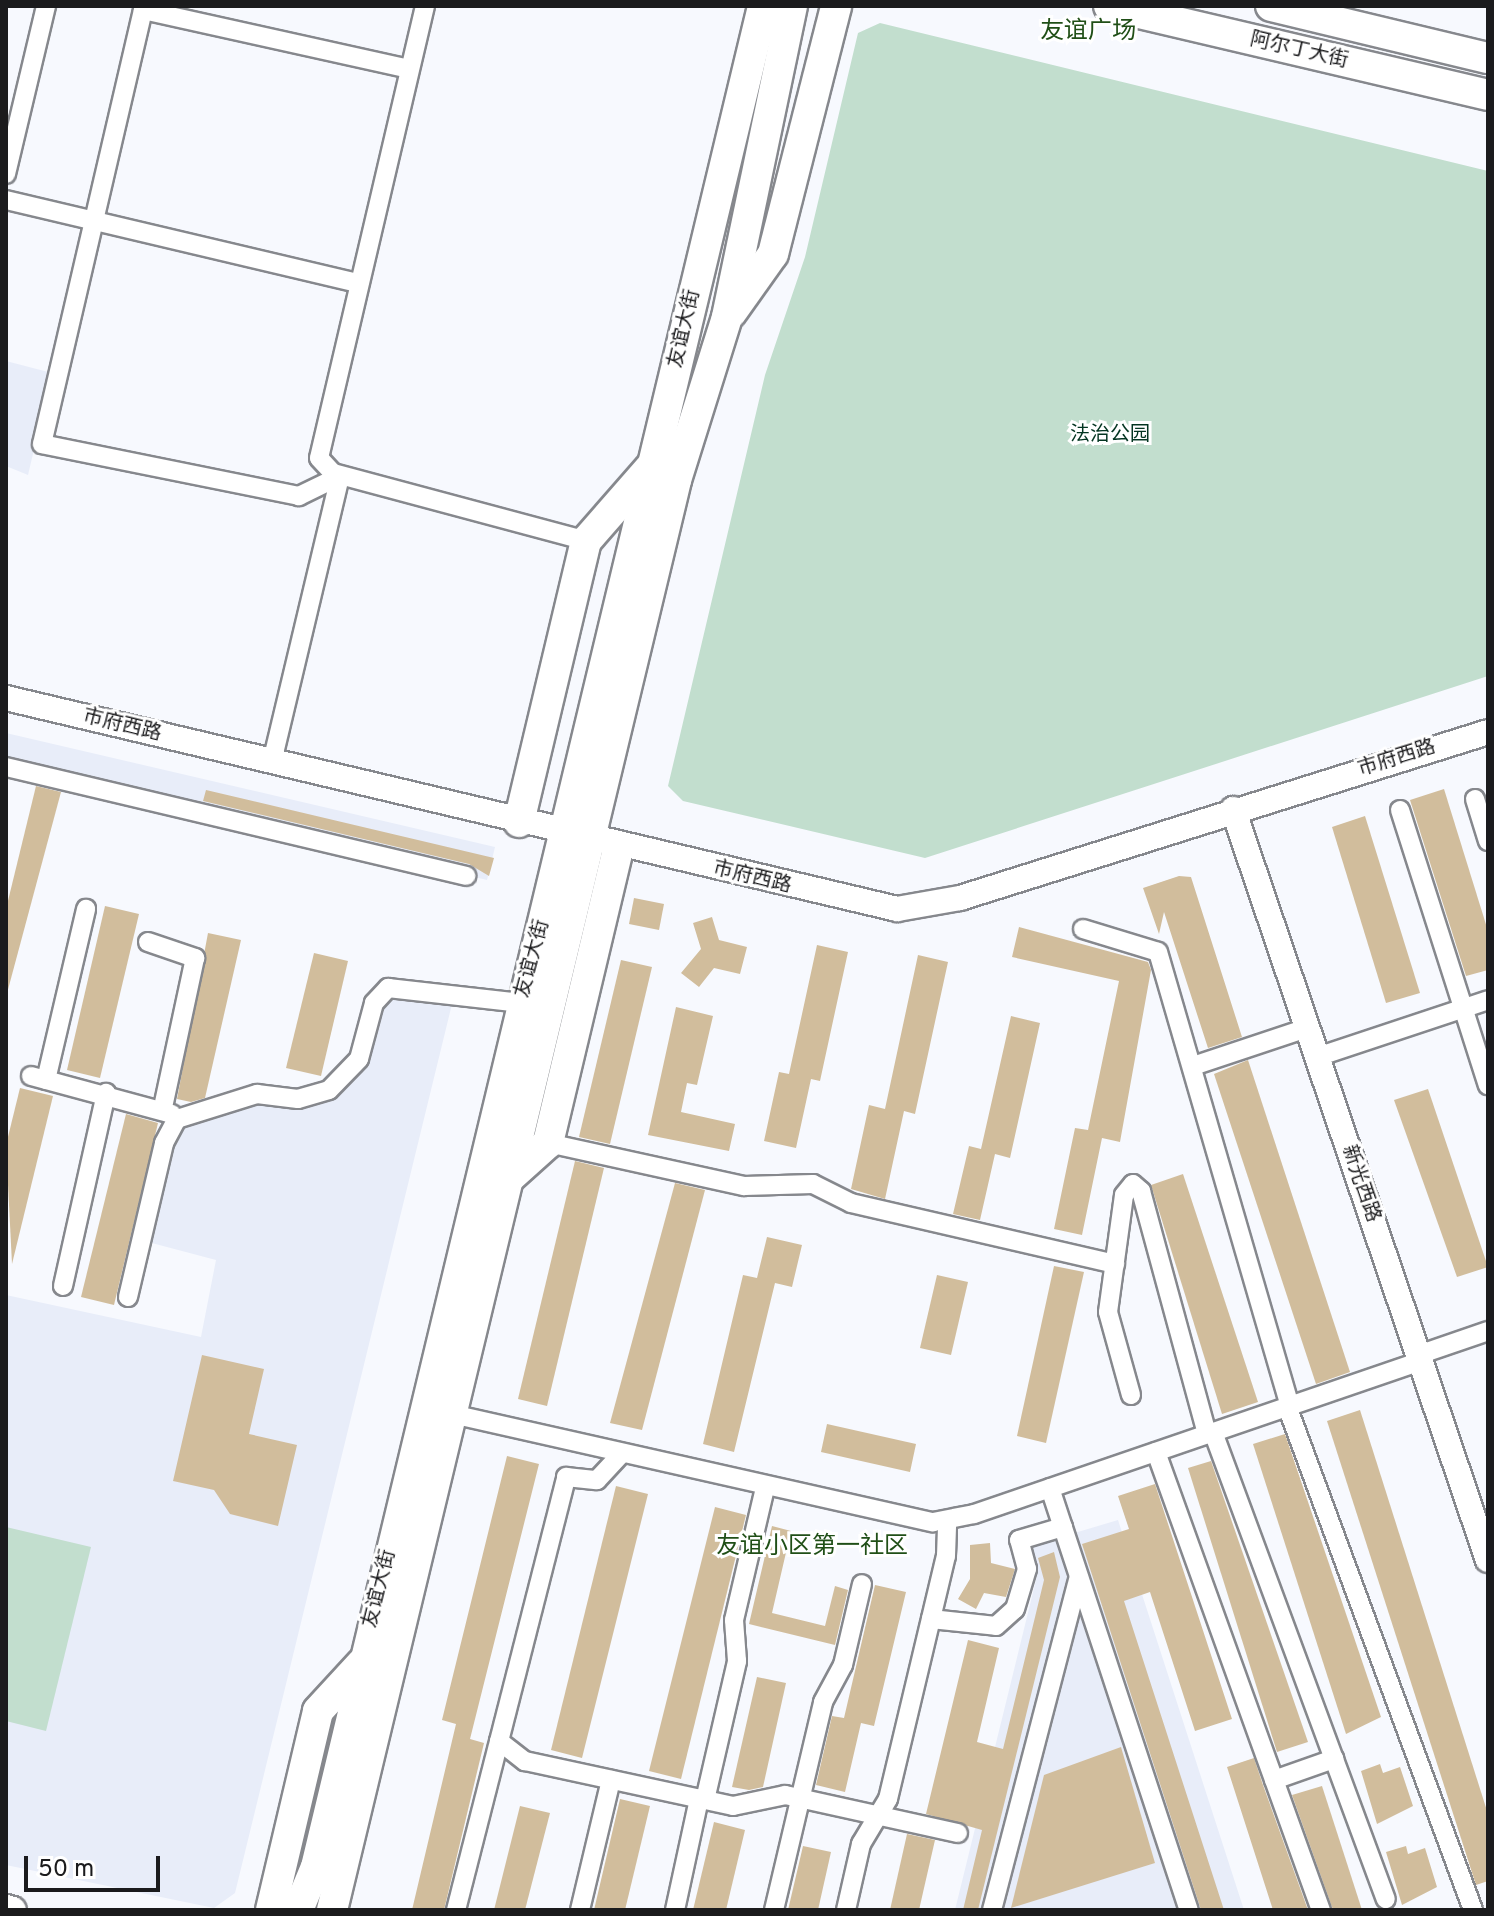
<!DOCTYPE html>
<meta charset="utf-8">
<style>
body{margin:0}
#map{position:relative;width:1494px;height:1916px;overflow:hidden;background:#f7f9fe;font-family:Overpass,"Noto Sans SC",sans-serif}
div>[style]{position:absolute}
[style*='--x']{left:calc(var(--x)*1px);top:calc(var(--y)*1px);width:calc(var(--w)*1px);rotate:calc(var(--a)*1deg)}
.built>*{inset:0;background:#e8edf9}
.green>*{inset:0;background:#c2dece}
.building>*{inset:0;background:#d1bd9c}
.roads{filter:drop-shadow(2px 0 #86888d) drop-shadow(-2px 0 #86888d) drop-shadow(0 2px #86888d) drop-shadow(0 -2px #86888d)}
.minor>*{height:18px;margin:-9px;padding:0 9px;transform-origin:9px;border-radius:9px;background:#fff}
.tertiary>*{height:24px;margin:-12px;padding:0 12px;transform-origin:12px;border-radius:12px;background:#fff}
.secondary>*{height:26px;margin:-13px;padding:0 13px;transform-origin:13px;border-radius:13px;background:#fff}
.primary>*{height:30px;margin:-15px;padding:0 15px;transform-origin:15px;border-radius:15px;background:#fff}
span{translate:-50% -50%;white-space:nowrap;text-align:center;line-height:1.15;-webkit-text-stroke:6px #fff;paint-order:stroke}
.street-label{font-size:20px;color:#1b1b1d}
.park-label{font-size:20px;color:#033521}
.quarter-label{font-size:24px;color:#204f17}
.frame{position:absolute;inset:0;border:8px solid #1b1b1d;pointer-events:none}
.scale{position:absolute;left:24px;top:1856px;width:136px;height:36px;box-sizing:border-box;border:4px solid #1b1b1d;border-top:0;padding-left:10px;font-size:24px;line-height:28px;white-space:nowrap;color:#1b1b1d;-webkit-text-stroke:6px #fff;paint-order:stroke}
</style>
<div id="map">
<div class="built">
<i style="clip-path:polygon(6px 361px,52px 373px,28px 475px,6px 466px)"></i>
<i style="clip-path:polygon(6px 733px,495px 847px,487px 880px,6px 764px)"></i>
<i style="clip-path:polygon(407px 994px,452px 1004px,235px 1893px,214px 1908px,6px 1865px,6px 1295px,201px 1337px,216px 1260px,148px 1242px,177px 1122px,212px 1119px,243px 1101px,327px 1100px,359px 1070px,380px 1004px)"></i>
<i style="clip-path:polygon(1118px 1520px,1244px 1910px,955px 1910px,1038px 1572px,1031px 1546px)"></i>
</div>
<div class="green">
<i style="clip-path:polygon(880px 23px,1488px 171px,1488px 676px,925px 858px,683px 801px,668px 786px,765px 375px,805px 257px,858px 33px)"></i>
<i style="clip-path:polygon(6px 1527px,91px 1547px,46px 1731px,6px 1721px)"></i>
</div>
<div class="building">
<i style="clip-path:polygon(36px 786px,61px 792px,6px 997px,6px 909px)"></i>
<i style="clip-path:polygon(1444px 789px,1488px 931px,1488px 970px,1466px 976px,1410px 800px)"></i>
<i style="clip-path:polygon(206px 790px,494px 858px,489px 876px,469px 864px,203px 801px)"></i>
<i style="clip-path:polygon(1365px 816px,1420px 993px,1386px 1003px,1332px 827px)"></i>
<i style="clip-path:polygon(1179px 876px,1191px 877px,1242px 1037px,1208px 1048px,1164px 912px,1159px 934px,1143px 888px)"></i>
<i style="clip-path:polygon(634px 898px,664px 904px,659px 930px,629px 924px)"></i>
<i style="clip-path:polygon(105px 906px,139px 914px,100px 1078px,67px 1070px)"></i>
<i style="clip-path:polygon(712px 917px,719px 940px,747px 947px,740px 974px,714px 968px,699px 987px,681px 973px,701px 949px,693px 923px)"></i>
<i style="clip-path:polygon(1019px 927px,1148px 962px,1151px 970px,1120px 1142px,1102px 1138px,1082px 1235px,1054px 1229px,1075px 1128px,1088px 1130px,1119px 981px,1012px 957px)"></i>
<i style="clip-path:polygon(208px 933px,241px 940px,205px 1098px,191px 1102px,177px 1099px)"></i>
<i style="clip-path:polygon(817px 945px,848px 952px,820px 1081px,811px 1079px,796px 1148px,764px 1141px,779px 1072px,789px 1074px)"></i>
<i style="clip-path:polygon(314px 953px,348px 961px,321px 1076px,286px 1068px)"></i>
<i style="clip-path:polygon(918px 955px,948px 962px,915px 1114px,904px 1111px,885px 1199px,851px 1189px,869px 1105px,885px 1109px)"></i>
<i style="clip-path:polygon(621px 960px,652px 967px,610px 1144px,579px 1137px)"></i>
<i style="clip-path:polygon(676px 1007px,713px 1016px,697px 1085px,687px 1083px,681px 1112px,735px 1124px,729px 1151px,648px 1135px)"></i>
<i style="clip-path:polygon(1011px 1016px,1040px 1023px,1010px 1158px,995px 1154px,980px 1220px,953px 1214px,969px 1146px,981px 1149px)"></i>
<i style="clip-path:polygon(1248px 1060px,1350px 1372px,1316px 1384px,1214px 1074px)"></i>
<i style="clip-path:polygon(20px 1088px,53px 1096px,12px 1264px,6px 1145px)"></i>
<i style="clip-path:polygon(1428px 1089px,1488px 1267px,1457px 1277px,1394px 1100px)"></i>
<i style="clip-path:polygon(126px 1114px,158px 1123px,114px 1305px,81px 1297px)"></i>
<i style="clip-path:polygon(575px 1161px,604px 1168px,547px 1406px,518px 1399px)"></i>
<i style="clip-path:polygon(1183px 1174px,1258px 1402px,1222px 1414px,1151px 1185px)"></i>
<i style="clip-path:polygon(675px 1183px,705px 1190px,642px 1430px,610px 1423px)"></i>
<i style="clip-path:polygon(767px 1237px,802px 1245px,792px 1287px,775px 1283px,734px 1452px,703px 1444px,743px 1275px,757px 1278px)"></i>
<i style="clip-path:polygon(1054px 1266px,1084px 1272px,1046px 1443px,1017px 1436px)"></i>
<i style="clip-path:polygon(937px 1275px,968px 1282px,951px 1355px,920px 1348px)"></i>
<i style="clip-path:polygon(202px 1355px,264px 1369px,249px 1434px,297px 1445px,278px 1526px,230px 1514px,214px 1490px,173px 1481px)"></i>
<i style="clip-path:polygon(1360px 1410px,1488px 1814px,1488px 1881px,1476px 1885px,1327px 1421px)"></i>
<i style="clip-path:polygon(827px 1424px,916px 1444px,910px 1472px,821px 1452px)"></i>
<i style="clip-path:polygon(1285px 1434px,1381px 1717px,1346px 1734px,1253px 1444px)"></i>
<i style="clip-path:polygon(507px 1456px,539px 1464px,470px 1739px,484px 1743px,444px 1910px,412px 1910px,456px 1724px,442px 1720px)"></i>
<i style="clip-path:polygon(1211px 1461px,1308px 1742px,1277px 1752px,1188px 1468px)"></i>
<i style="clip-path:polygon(1155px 1484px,1232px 1719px,1195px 1731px,1150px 1592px,1124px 1601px,1224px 1910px,1201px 1910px,1082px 1544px,1129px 1529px,1118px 1496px)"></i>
<i style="clip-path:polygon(616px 1486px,648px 1494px,582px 1758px,551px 1750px)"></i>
<i style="clip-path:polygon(715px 1507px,746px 1515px,681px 1779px,649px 1771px)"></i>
<i style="clip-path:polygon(772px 1526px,791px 1531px,772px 1613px,825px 1626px,835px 1586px,848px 1590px,835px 1645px,749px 1624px)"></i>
<i style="clip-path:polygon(990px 1543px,991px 1563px,1015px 1569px,1006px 1597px,984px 1593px,976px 1609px,958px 1599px,970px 1579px,970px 1545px)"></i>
<i style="clip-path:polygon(1054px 1552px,1060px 1577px,978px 1910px,963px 1910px,982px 1830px,926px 1814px,968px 1640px,999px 1648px,977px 1742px,1003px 1749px,1044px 1580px,1038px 1558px)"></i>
<i style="clip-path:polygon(875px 1585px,906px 1592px,874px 1726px,861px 1723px,845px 1792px,816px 1785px,832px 1716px,844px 1718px)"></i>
<i style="clip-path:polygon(757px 1677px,786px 1683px,763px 1787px,749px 1790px,732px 1787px)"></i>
<i style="clip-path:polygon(1121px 1747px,1155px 1863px,1011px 1908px,1044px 1775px)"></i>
<i style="clip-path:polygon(1254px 1758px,1263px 1785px,1308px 1910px,1273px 1910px,1227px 1767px)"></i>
<i style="clip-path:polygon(1380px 1764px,1383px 1773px,1400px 1767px,1413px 1806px,1377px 1824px,1361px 1771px)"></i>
<i style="clip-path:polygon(1322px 1786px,1362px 1910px,1333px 1910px,1292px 1795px)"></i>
<i style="clip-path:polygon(620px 1799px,650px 1806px,625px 1910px,594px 1910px)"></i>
<i style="clip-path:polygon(520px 1806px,550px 1813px,525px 1910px,494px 1910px)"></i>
<i style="clip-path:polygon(714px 1822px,745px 1830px,726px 1910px,693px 1910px)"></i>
<i style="clip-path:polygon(907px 1834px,935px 1840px,919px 1910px,890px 1910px)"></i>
<i style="clip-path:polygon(803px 1846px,831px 1852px,818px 1910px,788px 1910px)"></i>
<i style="clip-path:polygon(1406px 1846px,1408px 1854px,1425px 1848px,1437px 1887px,1402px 1905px,1386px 1852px)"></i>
</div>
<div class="roads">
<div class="minor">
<i style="--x:425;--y:6;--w:464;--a:103.2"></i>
<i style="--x:319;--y:458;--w:21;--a:47"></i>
<i style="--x:333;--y:473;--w:262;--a:15"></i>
<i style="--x:6;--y:174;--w:173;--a:-76.6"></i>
<i style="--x:6;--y:200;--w:362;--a:13.3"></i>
<i style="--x:340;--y:476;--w:46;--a:154"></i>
<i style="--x:299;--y:496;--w:262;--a:-168.6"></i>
<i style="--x:42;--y:444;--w:446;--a:-76.9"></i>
<i style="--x:143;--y:10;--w:272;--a:12.5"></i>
<i style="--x:272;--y:762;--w:294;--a:-76.6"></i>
<i style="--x:6;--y:767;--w:473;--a:13.3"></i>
<i style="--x:1475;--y:799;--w:44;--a:72.8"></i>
<i style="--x:1400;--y:810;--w:289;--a:72.3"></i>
<i style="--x:1083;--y:929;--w:78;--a:17"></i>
<i style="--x:1158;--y:952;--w:472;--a:73.8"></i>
<i style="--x:148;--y:942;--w:50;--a:18.8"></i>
<i style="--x:195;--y:958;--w:152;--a:102.1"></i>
<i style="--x:1317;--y:1057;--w:180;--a:-18.4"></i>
<i style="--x:1196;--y:1065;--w:117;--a:-18.4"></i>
<i style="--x:31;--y:1076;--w:146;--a:15.1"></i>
<i style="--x:46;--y:1080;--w:176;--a:-76.8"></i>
<i style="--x:548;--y:1143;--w:201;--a:12.4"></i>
<i style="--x:744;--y:1186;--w:69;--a:-1.7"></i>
<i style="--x:813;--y:1184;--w:42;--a:26.6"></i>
<i style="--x:851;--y:1203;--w:271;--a:13"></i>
<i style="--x:63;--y:1286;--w:198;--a:-77.4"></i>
<i style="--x:128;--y:1297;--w:158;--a:-76.8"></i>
<i style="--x:164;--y:1143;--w:27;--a:-62"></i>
<i style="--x:177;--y:1119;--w:84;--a:-17.4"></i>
<i style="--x:257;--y:1094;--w:41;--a:7"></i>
<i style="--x:298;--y:1099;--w:32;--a:-16"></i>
<i style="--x:329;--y:1090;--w:43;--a:-45.9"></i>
<i style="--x:359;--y:1059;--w:58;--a:-75"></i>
<i style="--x:374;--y:1003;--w:21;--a:-47"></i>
<i style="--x:388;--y:988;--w:134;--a:6.4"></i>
<i style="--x:1418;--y:1355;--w:74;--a:-18.9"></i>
<i style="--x:1131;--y:1395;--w:86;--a:-105.5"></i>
<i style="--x:1108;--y:1312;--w:118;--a:-82.2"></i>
<i style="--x:1124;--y:1195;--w:14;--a:-51"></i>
<i style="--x:1133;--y:1184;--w:11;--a:41"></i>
<i style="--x:1141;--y:1191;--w:252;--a:74.8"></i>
<i style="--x:1287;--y:1406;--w:537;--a:69.74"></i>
<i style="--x:452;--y:1414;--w:493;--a:12.7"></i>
<i style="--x:933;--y:1522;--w:42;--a:-11"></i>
<i style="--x:974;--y:1514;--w:472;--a:-18.9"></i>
<i style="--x:1213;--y:1432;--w:498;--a:69.7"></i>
<i style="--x:1156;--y:1452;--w:487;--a:70.2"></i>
<i style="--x:1050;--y:1488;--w:444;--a:71.8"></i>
<i style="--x:931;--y:1619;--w:65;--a:6.1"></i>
<i style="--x:996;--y:1626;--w:25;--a:-42"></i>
<i style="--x:1015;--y:1609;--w:42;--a:-73.3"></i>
<i style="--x:1027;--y:1569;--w:30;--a:-105"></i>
<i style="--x:1019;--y:1540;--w:46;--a:-16.5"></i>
<i style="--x:499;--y:1741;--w:33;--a:38"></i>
<i style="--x:525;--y:1761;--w:213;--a:12.2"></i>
<i style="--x:733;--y:1806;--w:53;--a:-11.9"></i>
<i style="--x:785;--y:1795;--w:177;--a:12.4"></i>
<i style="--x:1274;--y:1780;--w:64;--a:-19.3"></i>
<i style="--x:705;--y:1800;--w:143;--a:-77"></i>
<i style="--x:737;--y:1661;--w:41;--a:-94.2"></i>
<i style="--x:734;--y:1620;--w:136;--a:-76.8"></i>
<i style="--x:456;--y:1910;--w:447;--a:-75.7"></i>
<i style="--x:566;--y:1477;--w:31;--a:6"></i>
<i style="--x:597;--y:1480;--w:35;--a:-47"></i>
<i style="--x:580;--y:1910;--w:134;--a:-76.6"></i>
<i style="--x:675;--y:1910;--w:114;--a:-77.8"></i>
<i style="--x:774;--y:1910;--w:214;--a:-76.7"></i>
<i style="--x:823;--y:1702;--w:42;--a:-61.6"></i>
<i style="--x:843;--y:1665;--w:83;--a:-76.8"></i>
<i style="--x:846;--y:1910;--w:68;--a:-77.2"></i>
<i style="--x:861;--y:1844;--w:52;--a:-59"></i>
<i style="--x:888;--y:1799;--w:250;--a:-76.6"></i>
<i style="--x:946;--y:1556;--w:36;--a:-88"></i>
<i style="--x:992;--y:1910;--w:344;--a:-75.4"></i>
</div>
<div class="tertiary">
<i style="--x:6;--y:698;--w:916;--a:13.32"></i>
<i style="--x:897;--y:909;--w:64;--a:-9.9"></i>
<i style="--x:960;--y:898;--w:553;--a:-17.45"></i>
<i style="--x:1233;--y:809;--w:793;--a:71.25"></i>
</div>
<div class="secondary">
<i style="--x:6;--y:1908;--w:7;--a:16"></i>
</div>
<div class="primary">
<i style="--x:1109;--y:6;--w:389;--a:13.2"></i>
<i style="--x:1271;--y:6;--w:223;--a:13.5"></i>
<i style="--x:731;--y:313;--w:72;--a:-54.6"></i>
<i style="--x:773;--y:254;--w:256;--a:-75.7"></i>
<i style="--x:519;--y:822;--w:289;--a:-76.6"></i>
<i style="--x:586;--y:541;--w:96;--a:-48.8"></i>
<i style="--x:509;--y:1178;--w:52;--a:-41.9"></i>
<i style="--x:548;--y:1143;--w:305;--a:-76.6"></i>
<i style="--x:271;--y:1910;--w:204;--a:-76.7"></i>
<i style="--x:318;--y:1711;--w:64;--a:-47.5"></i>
<i style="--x:298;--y:1910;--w:47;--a:-67.3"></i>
<i style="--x:316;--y:1867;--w:1914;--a:-76.49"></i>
<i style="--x:332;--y:1910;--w:1471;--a:-76.47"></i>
<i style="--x:676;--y:480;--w:171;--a:-72.6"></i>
<i style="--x:727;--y:317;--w:318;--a:-78.2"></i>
</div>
</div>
<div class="street-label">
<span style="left:1299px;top:51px;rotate:13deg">阿尔丁大街</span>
<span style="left:685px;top:329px;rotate:-77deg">友谊大街</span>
<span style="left:122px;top:726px;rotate:14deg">市府西路</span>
<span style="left:1397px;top:759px;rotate:-17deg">市府西路</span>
<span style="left:752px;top:878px;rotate:14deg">市府西路</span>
<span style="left:533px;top:959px;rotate:-75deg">友谊大街</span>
<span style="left:1360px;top:1184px;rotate:71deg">新光西路</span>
<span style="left:380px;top:1589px;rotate:-76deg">友谊大街</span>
</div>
<div class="park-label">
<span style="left:1110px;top:435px">法治公园</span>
</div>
<div class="quarter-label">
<span style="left:1088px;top:33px">友谊广场</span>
<span style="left:812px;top:1548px">友谊小区第一社区</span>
</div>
<div class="frame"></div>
<div class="scale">50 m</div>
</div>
